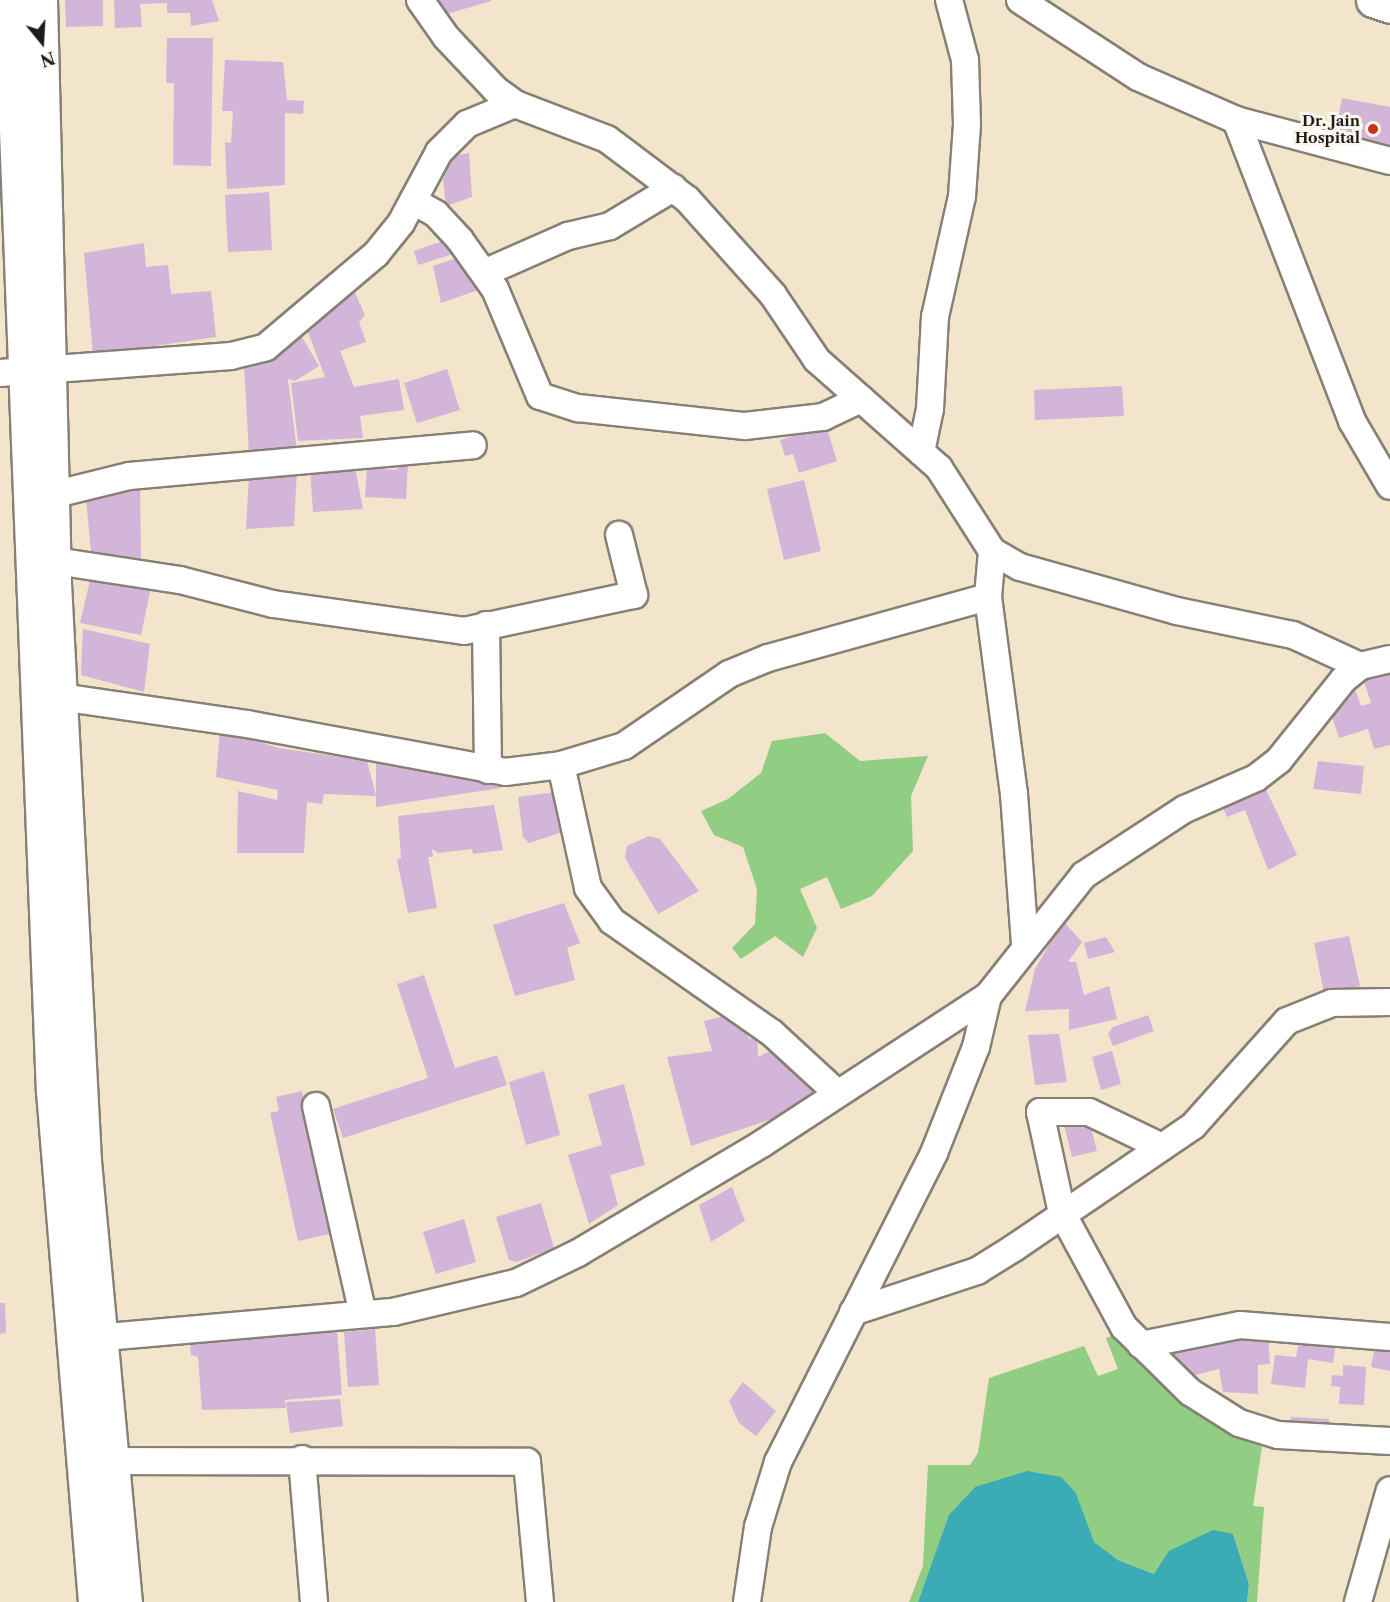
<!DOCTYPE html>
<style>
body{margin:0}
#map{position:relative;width:1390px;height:1602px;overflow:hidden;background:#f2e5cb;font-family:"Libre Caslon Text",serif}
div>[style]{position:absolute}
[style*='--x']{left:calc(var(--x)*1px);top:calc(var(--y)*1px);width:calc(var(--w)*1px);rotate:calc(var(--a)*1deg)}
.green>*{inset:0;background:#91cd82}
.water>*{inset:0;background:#3bacb6}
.building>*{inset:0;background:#d3b5d9}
.roads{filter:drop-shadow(2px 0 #878074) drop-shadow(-2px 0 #878074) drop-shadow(0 2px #878074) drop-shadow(0 -2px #878074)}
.minor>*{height:26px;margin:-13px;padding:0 13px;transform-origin:13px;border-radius:13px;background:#fff}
.highway>*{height:33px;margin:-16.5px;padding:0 16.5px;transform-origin:16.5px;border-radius:16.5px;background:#fff}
.dots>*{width:16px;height:16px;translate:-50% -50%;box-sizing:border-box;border:3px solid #fbf7ec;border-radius:50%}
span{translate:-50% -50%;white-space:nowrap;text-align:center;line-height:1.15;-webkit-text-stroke:6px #fbf7ec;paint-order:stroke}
.poi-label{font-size:15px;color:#1c1c1c;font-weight:700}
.right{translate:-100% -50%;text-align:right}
.north{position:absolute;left:12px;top:12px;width:60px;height:60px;-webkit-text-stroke:4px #fbf7ec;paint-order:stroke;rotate:162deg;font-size:16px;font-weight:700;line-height:24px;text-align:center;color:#1c1c1c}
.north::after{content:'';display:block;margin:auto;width:21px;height:27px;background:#1c1c1c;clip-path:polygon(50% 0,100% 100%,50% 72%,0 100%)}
</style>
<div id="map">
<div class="green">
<i style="clip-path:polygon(825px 733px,860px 761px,928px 756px,911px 796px,913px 851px,872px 896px,841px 909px,827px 877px,800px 889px,817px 928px,803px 957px,775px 936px,741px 959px,732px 948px,755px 924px,757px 889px,743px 847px,714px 835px,701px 811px,728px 799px,761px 773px,772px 741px)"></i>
<i style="clip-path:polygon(1117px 1334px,1141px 1366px,1179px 1399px,1262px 1447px,1253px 1506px,1264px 1507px,1257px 1602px,1247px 1602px,1249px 1584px,1233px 1534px,1170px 1551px,1154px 1574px,1118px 1560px,1093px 1542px,1076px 1493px,975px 1487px,950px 1515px,918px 1602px,909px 1602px,923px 1566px,928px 1465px,970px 1465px,978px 1453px,989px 1378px,1084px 1346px,1098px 1376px,1118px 1369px,1106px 1338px)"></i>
</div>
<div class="water">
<i style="clip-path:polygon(1027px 1471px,1061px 1477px,1076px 1493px,1094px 1542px,1118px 1560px,1154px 1574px,1169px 1551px,1213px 1530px,1233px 1534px,1249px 1584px,1247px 1602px,918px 1602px,949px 1515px,975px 1487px)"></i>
</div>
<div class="building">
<i style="clip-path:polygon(65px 0,103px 0,103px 26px,66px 27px)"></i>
<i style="clip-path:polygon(114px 0,212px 0,219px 21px,191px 26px,190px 13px,167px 13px,167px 3px,140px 4px,142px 27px,115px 28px)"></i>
<i style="clip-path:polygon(431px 0,491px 0,491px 1px,437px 17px)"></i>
<i style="clip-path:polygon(167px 38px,213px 38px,211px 166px,173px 165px,174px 83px,166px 83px)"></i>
<i style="clip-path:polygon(225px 60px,283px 62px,287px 100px,304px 101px,303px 114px,285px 113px,285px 185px,227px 189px,225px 142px,231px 143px,233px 111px,222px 111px)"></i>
<i style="clip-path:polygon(1342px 98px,1390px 107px,1390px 151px,1334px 141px)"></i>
<i style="clip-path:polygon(469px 153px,472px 197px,446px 206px,443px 180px,452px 156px)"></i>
<i style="clip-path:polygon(269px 192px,272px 250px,228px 252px,225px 195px)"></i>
<i style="clip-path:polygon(451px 238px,456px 253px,418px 265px,414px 251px)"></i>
<i style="clip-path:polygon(144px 243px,146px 267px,168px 265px,171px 294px,211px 291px,216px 337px,93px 355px,84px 253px)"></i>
<i style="clip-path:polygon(465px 255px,481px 289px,441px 303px,433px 266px)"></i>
<i style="clip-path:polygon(352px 286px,365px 315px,359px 322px,366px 342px,340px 351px,354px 387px,399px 379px,404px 410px,360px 416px,363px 438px,298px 441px,291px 383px,325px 377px,306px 327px)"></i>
<i style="clip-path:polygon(302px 337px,319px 366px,295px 381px,288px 379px,297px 451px,249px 454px,244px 366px)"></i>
<i style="clip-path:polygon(447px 369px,460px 410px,417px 423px,404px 383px)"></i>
<i style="clip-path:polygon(1122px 386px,1124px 416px,1035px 420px,1034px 390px)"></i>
<i style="clip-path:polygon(826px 425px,837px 461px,799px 473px,793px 454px,785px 456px,780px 440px)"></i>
<i style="clip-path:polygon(397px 463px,408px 463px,406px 499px,365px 497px,367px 468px,397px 470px)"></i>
<i style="clip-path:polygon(355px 467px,363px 509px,313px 512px,310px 470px)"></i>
<i style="clip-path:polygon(297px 470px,294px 526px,246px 529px,249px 475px)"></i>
<i style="clip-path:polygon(804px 480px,821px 551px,784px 560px,767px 489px)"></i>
<i style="clip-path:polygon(140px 484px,141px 561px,91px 551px,85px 489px)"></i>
<i style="clip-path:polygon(91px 576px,151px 587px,141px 635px,80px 623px)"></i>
<i style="clip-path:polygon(83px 629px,150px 644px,144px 692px,81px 675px)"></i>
<i style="clip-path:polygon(1390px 667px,1390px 745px,1374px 749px,1368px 729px,1339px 738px,1328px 704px,1353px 683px,1361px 706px,1371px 703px,1362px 675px)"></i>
<i style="clip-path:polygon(220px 730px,279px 748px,367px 761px,376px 796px,324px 794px,322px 804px,307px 802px,304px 853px,237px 853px,238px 791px,277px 800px,278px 790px,216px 777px)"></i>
<i style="clip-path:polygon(376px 760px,500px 778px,501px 788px,376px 807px)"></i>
<i style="clip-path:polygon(1318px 761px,1364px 766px,1361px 794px,1313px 789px)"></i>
<i style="clip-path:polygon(1261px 779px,1297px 855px,1268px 870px,1245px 810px,1227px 817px,1218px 796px)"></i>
<i style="clip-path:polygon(556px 792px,560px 833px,529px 843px,523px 837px,518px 797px)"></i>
<i style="clip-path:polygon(494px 805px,503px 850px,473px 854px,472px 849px,438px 853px,432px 849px,433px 857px,428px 857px,437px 908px,408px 913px,397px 860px,401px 858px,398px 816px)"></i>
<i style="clip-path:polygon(649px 836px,660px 839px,699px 891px,658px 914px,625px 858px,627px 846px)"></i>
<i style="clip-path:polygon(564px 903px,580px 943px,567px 948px,575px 980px,515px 996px,493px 925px)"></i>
<i style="clip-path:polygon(1063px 921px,1082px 942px,1068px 962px,1076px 962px,1084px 995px,1109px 986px,1117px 1019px,1069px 1030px,1069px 1009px,1025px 1011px,1035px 969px)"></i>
<i style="clip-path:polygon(1349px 936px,1360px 986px,1324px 993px,1314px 943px)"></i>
<i style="clip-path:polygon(1106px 937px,1115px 952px,1088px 959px,1084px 943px)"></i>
<i style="clip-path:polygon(424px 975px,455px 1068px,497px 1055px,507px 1085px,343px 1138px,333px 1109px,428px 1078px,397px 984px)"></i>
<i style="clip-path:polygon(732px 1014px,741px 1019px,749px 1039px,757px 1037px,758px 1057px,776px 1048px,824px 1089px,772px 1119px,691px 1146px,667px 1057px,712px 1051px,704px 1021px)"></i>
<i style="clip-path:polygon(1148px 1015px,1154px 1031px,1113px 1046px,1108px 1034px,1113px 1027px)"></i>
<i style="clip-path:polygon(1059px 1034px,1067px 1082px,1035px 1085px,1028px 1035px)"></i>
<i style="clip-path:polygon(1112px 1051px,1121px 1084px,1101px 1090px,1092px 1057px)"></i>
<i style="clip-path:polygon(544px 1071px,560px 1135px,526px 1145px,509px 1082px)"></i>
<i style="clip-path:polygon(624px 1084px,645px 1165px,610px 1175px,618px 1205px,589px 1224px,568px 1155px,602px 1145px,588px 1094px)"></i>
<i style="clip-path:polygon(302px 1091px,334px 1233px,298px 1241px,270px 1113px,279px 1111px,276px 1097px)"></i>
<i style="clip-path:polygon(1089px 1119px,1097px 1151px,1072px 1157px,1064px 1125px)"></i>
<i style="clip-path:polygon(732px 1187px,745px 1221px,711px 1242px,699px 1205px)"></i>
<i style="clip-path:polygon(541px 1203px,554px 1248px,517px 1262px,509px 1260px,496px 1217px)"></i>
<i style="clip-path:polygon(464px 1219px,476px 1262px,436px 1274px,423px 1232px)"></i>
<i style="clip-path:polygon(0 1303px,5px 1303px,6px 1333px,0 1334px)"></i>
<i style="clip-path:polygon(375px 1329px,379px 1385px,348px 1387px,344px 1332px)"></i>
<i style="clip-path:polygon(337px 1330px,342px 1395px,285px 1400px,286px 1408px,202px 1410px,198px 1357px,191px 1355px,190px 1342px)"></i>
<i style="clip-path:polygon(1268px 1331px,1270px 1364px,1258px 1365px,1258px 1394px,1223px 1392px,1219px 1369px,1184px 1378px,1169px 1346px)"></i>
<i style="clip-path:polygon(1301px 1331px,1337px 1336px,1333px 1363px,1308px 1359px,1305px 1388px,1271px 1384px,1275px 1355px,1296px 1357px)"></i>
<i style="clip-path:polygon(1376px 1340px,1390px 1342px,1390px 1371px,1371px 1367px)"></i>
<i style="clip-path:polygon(1343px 1365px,1366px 1367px,1364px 1405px,1339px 1404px,1340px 1387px,1331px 1386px,1332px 1375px,1343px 1376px)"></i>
<i style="clip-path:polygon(743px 1382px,776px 1411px,756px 1436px,739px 1423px,729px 1401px)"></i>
<i style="clip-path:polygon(340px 1399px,343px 1426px,290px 1433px,286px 1402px)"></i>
<i style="clip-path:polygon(1291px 1417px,1329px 1419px,1329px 1430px,1290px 1427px)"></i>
</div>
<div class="roads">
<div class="minor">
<i style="--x:420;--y:0;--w:45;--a:54.9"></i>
<i style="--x:446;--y:37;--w:73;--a:46.7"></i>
<i style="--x:496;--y:90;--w:24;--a:36"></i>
<i style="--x:515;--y:104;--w:98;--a:20.8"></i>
<i style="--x:607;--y:139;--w:100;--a:36.9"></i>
<i style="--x:687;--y:199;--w:129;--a:48.1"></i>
<i style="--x:773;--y:295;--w:78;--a:55.9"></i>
<i style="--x:817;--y:360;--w:163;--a:41.5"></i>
<i style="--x:939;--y:468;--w:98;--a:57.4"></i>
<i style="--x:992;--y:551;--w:32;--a:30"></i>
<i style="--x:1020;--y:567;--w:163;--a:15.7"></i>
<i style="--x:1177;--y:611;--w:118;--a:11.7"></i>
<i style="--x:1293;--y:635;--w:74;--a:24.8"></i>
<i style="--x:1020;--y:0;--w:141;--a:33.1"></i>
<i style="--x:1138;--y:77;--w:107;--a:23.7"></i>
<i style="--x:1236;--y:120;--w:159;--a:14.9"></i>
<i style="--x:1236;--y:120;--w:323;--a:68.9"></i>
<i style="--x:1352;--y:421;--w:75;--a:59.7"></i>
<i style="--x:413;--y:201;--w:26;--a:29"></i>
<i style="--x:436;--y:214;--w:35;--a:47"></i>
<i style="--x:460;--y:240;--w:60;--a:54.5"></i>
<i style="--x:495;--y:289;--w:116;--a:67.2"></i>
<i style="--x:540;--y:396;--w:40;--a:18"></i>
<i style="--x:578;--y:408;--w:168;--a:6.2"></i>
<i style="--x:745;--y:426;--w:79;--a:-6.6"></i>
<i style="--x:823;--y:417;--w:42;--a:-25.3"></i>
<i style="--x:484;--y:273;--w:92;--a:-23.8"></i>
<i style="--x:568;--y:236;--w:43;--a:-13.4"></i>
<i style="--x:610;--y:226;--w:74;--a:-31.1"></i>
<i style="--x:0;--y:373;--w:232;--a:-4.2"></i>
<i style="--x:231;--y:356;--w:36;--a:-14"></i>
<i style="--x:266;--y:347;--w:144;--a:-40.2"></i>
<i style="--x:376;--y:254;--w:40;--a:-51"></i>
<i style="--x:401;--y:223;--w:81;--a:-61.8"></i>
<i style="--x:439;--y:152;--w:40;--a:-45"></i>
<i style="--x:467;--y:124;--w:52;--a:-22.6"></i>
<i style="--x:921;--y:452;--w:44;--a:-78.2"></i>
<i style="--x:930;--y:409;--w:92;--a:-86.9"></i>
<i style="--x:935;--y:317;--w:124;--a:-77.4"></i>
<i style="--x:962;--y:196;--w:72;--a:-86"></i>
<i style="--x:967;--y:124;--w:64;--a:-91.8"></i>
<i style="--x:965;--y:60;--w:62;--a:-104.9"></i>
<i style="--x:52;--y:495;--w:79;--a:-13.9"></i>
<i style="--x:129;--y:476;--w:345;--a:-5.1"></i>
<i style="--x:992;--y:551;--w:46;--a:95"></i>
<i style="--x:988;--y:597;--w:199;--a:82.5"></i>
<i style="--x:1014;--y:794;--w:149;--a:85.8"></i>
<i style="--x:36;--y:558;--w:146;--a:8.7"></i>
<i style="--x:180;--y:580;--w:96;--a:14.5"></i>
<i style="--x:273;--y:604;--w:193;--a:8"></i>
<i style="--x:464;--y:631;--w:174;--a:-12"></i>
<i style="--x:634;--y:595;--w:62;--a:-104"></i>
<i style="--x:486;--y:625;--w:145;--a:89.2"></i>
<i style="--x:60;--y:697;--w:189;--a:8.2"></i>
<i style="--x:247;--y:724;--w:262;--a:10.5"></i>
<i style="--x:505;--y:772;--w:56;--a:-7.1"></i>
<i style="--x:561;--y:765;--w:66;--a:-16.8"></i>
<i style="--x:624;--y:746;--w:127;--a:-34.4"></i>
<i style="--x:729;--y:674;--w:42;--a:-22.3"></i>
<i style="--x:768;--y:658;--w:228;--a:-15.5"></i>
<i style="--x:561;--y:765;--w:126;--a:77.6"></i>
<i style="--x:588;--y:888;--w:41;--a:54"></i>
<i style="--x:612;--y:921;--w:195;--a:35"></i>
<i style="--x:772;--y:1033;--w:87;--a:42.7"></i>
<i style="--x:316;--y:1106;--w:213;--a:77.3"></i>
<i style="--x:1162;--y:1147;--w:81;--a:-154.4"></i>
<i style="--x:1089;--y:1112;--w:49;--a:180"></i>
<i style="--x:1040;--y:1112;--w:103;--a:77.7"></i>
<i style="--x:1062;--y:1213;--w:130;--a:61.5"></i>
<i style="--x:1124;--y:1327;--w:93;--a:44.6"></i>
<i style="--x:1190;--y:1392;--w:58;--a:32.3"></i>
<i style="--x:1239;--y:1423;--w:41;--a:17.1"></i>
<i style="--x:1278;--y:1435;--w:112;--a:3.1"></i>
<i style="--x:853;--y:1312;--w:131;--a:-18.3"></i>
<i style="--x:977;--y:1271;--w:44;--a:-31.9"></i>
<i style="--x:1014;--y:1248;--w:217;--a:-34.3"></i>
<i style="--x:1193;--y:1126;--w:141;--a:-48.2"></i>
<i style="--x:1287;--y:1021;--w:48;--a:-21.8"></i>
<i style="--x:1332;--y:1003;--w:58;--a:-1"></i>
<i style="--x:83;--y:1339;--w:311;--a:-5"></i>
<i style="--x:393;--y:1312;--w:126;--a:-13.3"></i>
<i style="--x:516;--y:1283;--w:69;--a:-25.8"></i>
<i style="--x:578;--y:1253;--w:215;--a:-30.7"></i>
<i style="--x:763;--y:1143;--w:269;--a:-33.2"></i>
<i style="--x:988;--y:996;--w:154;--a:-51.6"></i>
<i style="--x:1084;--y:875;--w:121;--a:-33.2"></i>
<i style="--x:1185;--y:809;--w:77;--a:-23.6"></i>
<i style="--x:1256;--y:778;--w:29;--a:-38"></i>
<i style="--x:1279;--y:760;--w:102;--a:-51.3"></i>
<i style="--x:1343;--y:680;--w:22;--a:-39"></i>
<i style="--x:1360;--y:666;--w:31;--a:-13"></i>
<i style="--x:1141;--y:1345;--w:101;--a:-11.4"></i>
<i style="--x:1240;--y:1325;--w:150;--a:4.6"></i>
<i style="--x:302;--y:1459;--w:144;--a:85.2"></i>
<i style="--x:93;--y:1461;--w:434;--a:0.1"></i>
<i style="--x:527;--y:1462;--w:141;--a:84.7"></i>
<i style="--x:747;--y:1602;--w:76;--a:-81.7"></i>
<i style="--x:758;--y:1527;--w:68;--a:-72.9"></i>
<i style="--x:778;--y:1462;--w:346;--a:-63.2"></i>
<i style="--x:934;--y:1153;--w:114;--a:-68.4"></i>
<i style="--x:976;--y:1047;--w:52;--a:-76.8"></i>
<i style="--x:1358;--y:1602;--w:116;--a:-74.1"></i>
</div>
<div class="highway">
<i style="--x:11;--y:0;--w:1092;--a:87.8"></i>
<i style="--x:53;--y:1091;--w:513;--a:85.3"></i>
<i style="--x:40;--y:0;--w:583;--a:88.62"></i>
<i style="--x:54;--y:583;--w:579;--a:87.03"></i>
<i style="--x:84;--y:1161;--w:443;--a:84.7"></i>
<i style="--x:1373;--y:0;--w:18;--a:19"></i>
</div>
</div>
<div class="dots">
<i style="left:1373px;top:129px;background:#c8321e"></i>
</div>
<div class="poi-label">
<span class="right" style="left:1360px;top:129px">Dr. Jain<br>Hospital</span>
</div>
<div class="north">N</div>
</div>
